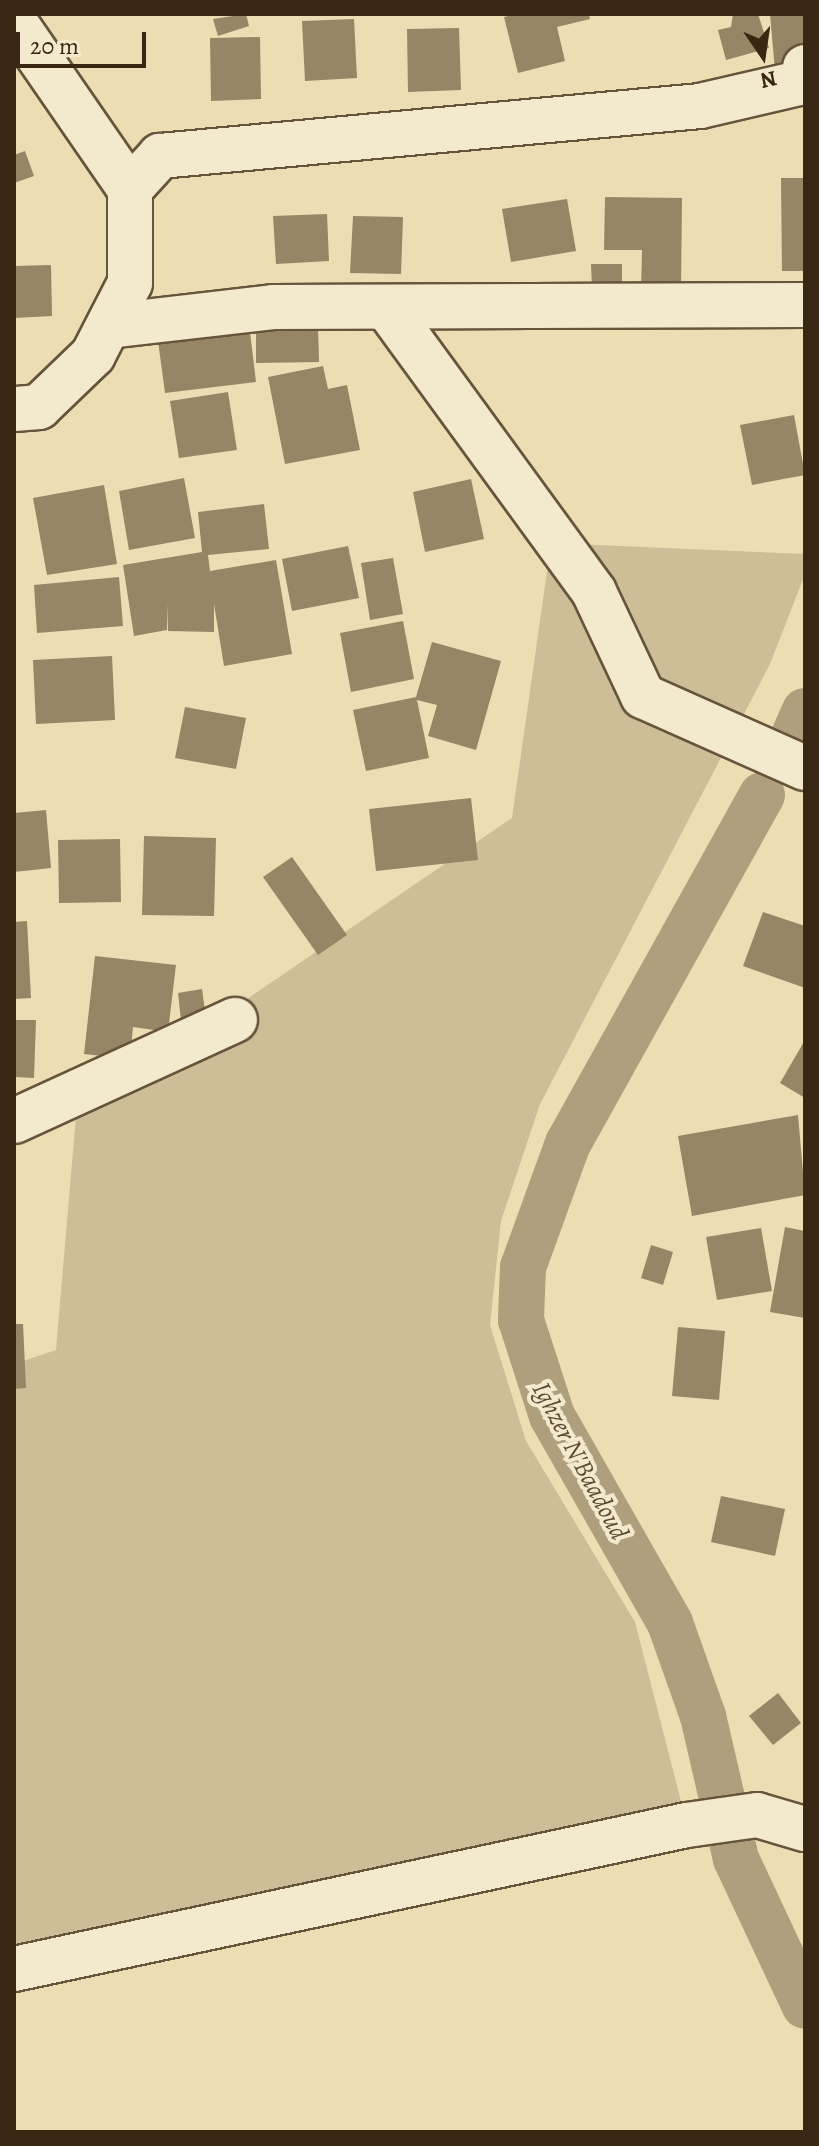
<!DOCTYPE html>
<style>
body{margin:0}
#map{position:relative;width:819px;height:2146px;overflow:hidden;background:#edddb2;font-family:Alegreya,serif}
div>[style]{position:absolute}
[style*='--x']{left:calc(var(--x)*1px);top:calc(var(--y)*1px);width:calc(var(--w)*1px);rotate:calc(var(--a)*1deg)}
.green>*{inset:0;background:#cebe97}
.canal>*{height:46px;margin:-23px;padding:0 23px;transform-origin:23px;border-radius:23px;background:#b09f7c}
.building>*{inset:0;background:#978566}
.roads{filter:drop-shadow(2px 0 #66543b) drop-shadow(-2px 0 #66543b) drop-shadow(0 2px #66543b) drop-shadow(0 -2px #66543b)}
.minor>*{height:44px;margin:-22px;padding:0 22px;transform-origin:22px;border-radius:22px;background:#f3e9cd}
span{translate:-50% -50%;white-space:nowrap;text-align:center;line-height:1.15;-webkit-text-stroke:8px #f3e9cd;paint-order:stroke}
.water-label{font-size:26px;color:#5d4a32;font-style:italic}
.frame{position:absolute;inset:0;border:16px solid #392613;pointer-events:none}
.north{position:absolute;left:723px;top:16px;width:80px;height:80px;-webkit-text-stroke:6px #f3e9cd;paint-order:stroke;rotate:167deg;font-size:22px;font-weight:700;line-height:32px;text-align:center;color:#392613}
.north::after{content:'';display:block;margin:auto;width:28px;height:36px;background:#392613;clip-path:polygon(50% 0,100% 100%,50% 72%,0 100%)}
.scale{position:absolute;left:16px;top:32px;width:130px;height:36px;box-sizing:border-box;border:4px solid #392613;border-top:0;padding-left:10px;font-size:24px;line-height:28px;white-space:nowrap;color:#392613;-webkit-text-stroke:6px #f3e9cd;paint-order:stroke}
</style>
<div id="map">
<div class="green">
<i style="clip-path:polygon(551px 543px,805px 554px,805px 574px,770px 664px,540px 1104px,501px 1221px,490px 1325px,526px 1441px,635px 1622px,684px 1813px,14px 1944px,14px 1364px,56px 1350px,76px 1116px,512px 818px)"></i>
</div>
<div class="canal">
<i style="--x:791;--y:742;--w:34;--a:-66"></i>
<i style="--x:762;--y:795;--w:398;--a:119.1"></i>
<i style="--x:568;--y:1143;--w:132;--a:109.9"></i>
<i style="--x:523;--y:1267;--w:53;--a:92.2"></i>
<i style="--x:521;--y:1320;--w:101;--a:72.1"></i>
<i style="--x:552;--y:1416;--w:238;--a:60.3"></i>
<i style="--x:670;--y:1623;--w:99;--a:70.5"></i>
<i style="--x:703;--y:1716;--w:147;--a:77"></i>
<i style="--x:736;--y:1859;--w:162;--a:64.9"></i>
</div>
<div class="building">
<i style="clip-path:polygon(246px 14px,249px 26px,218px 36px,213px 19px)"></i>
<i style="clip-path:polygon(517px 14px,589px 14px,590px 19px,557px 27px,565px 61px,518px 73px,504px 17px)"></i>
<i style="clip-path:polygon(733px 14px,758px 14px,769px 48px,726px 60px,718px 30px,731px 27px)"></i>
<i style="clip-path:polygon(770px 14px,805px 14px,805px 68px,775px 71px)"></i>
<i style="clip-path:polygon(354px 19px,357px 78px,305px 81px,302px 21px)"></i>
<i style="clip-path:polygon(459px 28px,461px 90px,408px 92px,407px 29px)"></i>
<i style="clip-path:polygon(260px 37px,261px 99px,211px 101px,210px 38px)"></i>
<i style="clip-path:polygon(25px 151px,34px 176px,14px 183px,14px 155px)"></i>
<i style="clip-path:polygon(781px 178px,805px 178px,805px 271px,782px 271px)"></i>
<i style="clip-path:polygon(605px 197px,682px 198px,681px 295px,641px 295px,642px 250px,604px 250px)"></i>
<i style="clip-path:polygon(567px 199px,576px 251px,511px 262px,502px 209px)"></i>
<i style="clip-path:polygon(327px 214px,329px 261px,276px 264px,273px 216px)"></i>
<i style="clip-path:polygon(353px 216px,403px 217px,401px 274px,350px 273px)"></i>
<i style="clip-path:polygon(591px 264px,622px 264px,622px 287px,592px 288px)"></i>
<i style="clip-path:polygon(51px 265px,52px 316px,14px 318px,14px 266px)"></i>
<i style="clip-path:polygon(248px 315px,256px 382px,165px 393px,156px 326px)"></i>
<i style="clip-path:polygon(318px 325px,319px 362px,256px 363px,256px 327px)"></i>
<i style="clip-path:polygon(323px 366px,328px 389px,347px 385px,360px 450px,285px 464px,268px 377px)"></i>
<i style="clip-path:polygon(228px 392px,237px 450px,179px 458px,170px 401px)"></i>
<i style="clip-path:polygon(794px 415px,805px 475px,752px 485px,740px 425px)"></i>
<i style="clip-path:polygon(184px 478px,195px 538px,129px 550px,119px 491px)"></i>
<i style="clip-path:polygon(471px 479px,484px 539px,425px 552px,413px 492px)"></i>
<i style="clip-path:polygon(104px 485px,117px 564px,47px 575px,33px 498px)"></i>
<i style="clip-path:polygon(264px 504px,269px 549px,208px 555px,210px 571px,276px 560px,292px 654px,224px 666px,214px 604px,214px 632px,168px 631px,168px 604px,167px 630px,134px 636px,123px 565px,202px 552px,198px 512px)"></i>
<i style="clip-path:polygon(348px 546px,359px 598px,292px 611px,282px 559px)"></i>
<i style="clip-path:polygon(393px 558px,403px 614px,370px 620px,361px 563px)"></i>
<i style="clip-path:polygon(119px 577px,123px 626px,37px 633px,34px 585px)"></i>
<i style="clip-path:polygon(403px 621px,414px 679px,351px 692px,340px 633px)"></i>
<i style="clip-path:polygon(432px 642px,501px 661px,476px 750px,428px 736px,437px 705px,417px 700px,429px 758px,366px 771px,353px 710px,416px 697px)"></i>
<i style="clip-path:polygon(112px 656px,115px 720px,36px 724px,33px 660px)"></i>
<i style="clip-path:polygon(185px 707px,246px 718px,236px 769px,175px 758px)"></i>
<i style="clip-path:polygon(471px 798px,478px 860px,376px 871px,369px 809px)"></i>
<i style="clip-path:polygon(46px 810px,51px 868px,14px 872px,14px 813px)"></i>
<i style="clip-path:polygon(144px 836px,216px 838px,214px 916px,142px 915px)"></i>
<i style="clip-path:polygon(120px 839px,121px 902px,59px 903px,58px 840px)"></i>
<i style="clip-path:polygon(292px 857px,347px 935px,318px 955px,263px 877px)"></i>
<i style="clip-path:polygon(763px 912px,805px 926px,805px 988px,743px 966px)"></i>
<i style="clip-path:polygon(27px 921px,31px 998px,14px 999px,14px 922px)"></i>
<i style="clip-path:polygon(95px 956px,176px 965px,168px 1032px,133px 1027px,130px 1059px,84px 1054px)"></i>
<i style="clip-path:polygon(202px 989px,207px 1025px,182px 1029px,178px 993px)"></i>
<i style="clip-path:polygon(14px 1020px,36px 1020px,34px 1078px,14px 1077px)"></i>
<i style="clip-path:polygon(805px 1040px,805px 1098px,780px 1083px)"></i>
<i style="clip-path:polygon(798px 1115px,805px 1195px,692px 1216px,678px 1136px)"></i>
<i style="clip-path:polygon(785px 1227px,805px 1231px,805px 1318px,770px 1312px)"></i>
<i style="clip-path:polygon(761px 1228px,772px 1291px,717px 1300px,706px 1237px)"></i>
<i style="clip-path:polygon(651px 1245px,673px 1252px,663px 1285px,641px 1278px)"></i>
<i style="clip-path:polygon(14px 1324px,23px 1324px,26px 1388px,14px 1389px)"></i>
<i style="clip-path:polygon(678px 1327px,725px 1331px,719px 1400px,672px 1396px)"></i>
<i style="clip-path:polygon(721px 1496px,785px 1509px,775px 1556px,711px 1542px)"></i>
<i style="clip-path:polygon(778px 1693px,801px 1723px,773px 1745px,749px 1716px)"></i>
</div>
<div class="roads">
<div class="minor">
<i style="--x:14;--y:21;--w:204;--a:55.4"></i>
<i style="--x:130;--y:189;--w:94;--a:90"></i>
<i style="--x:130;--y:283;--w:81;--a:117.2"></i>
<i style="--x:93;--y:355;--w:75;--a:136.1"></i>
<i style="--x:39;--y:407;--w:25;--a:175"></i>
<i style="--x:130;--y:189;--w:45;--a:-47.7"></i>
<i style="--x:160;--y:156;--w:542;--a:-5.29"></i>
<i style="--x:700;--y:106;--w:107;--a:-13"></i>
<i style="--x:804;--y:82;--w:15;--a:-86"></i>
<i style="--x:390;--y:312;--w:346;--a:53.9"></i>
<i style="--x:594;--y:592;--w:115;--a:64.8"></i>
<i style="--x:643;--y:696;--w:177;--a:24"></i>
<i style="--x:109;--y:326;--w:165;--a:-6.6"></i>
<i style="--x:273;--y:307;--w:532;--a:-0.22"></i>
<i style="--x:14;--y:1121;--w:243;--a:-24.6"></i>
<i style="--x:14;--y:1969;--w:688;--a:-12.08"></i>
<i style="--x:687;--y:1825;--w:71;--a:-8.1"></i>
<i style="--x:757;--y:1815;--w:50;--a:16.3"></i>
</div>
</div>
<div class="water-label">
<span style="left:580px;top:1461px;rotate:62deg">Ighzer N'Baadoud</span>
</div>
<div class="frame"></div>
<div class="north">N</div>
<div class="scale">20 m</div>
</div>
